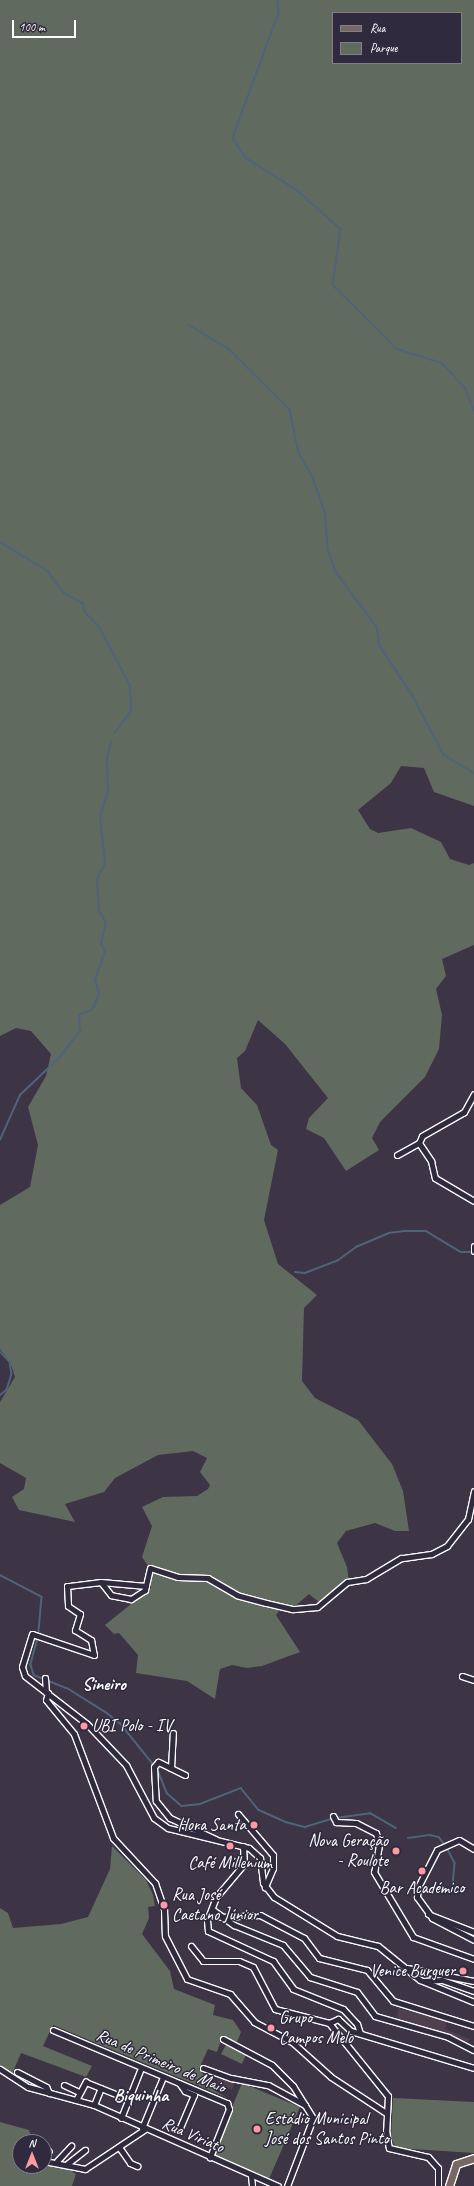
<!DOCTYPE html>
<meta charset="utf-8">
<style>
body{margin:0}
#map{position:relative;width:474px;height:2186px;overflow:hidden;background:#3d3445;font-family:Caveat,sans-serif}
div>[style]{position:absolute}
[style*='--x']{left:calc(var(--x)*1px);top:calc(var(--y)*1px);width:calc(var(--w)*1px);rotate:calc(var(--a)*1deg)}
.built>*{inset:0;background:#4e404f}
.green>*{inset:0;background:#616a5f}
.stream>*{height:1.5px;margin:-0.75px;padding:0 0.75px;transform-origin:0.75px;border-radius:0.75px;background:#4f647a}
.roads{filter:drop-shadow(1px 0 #fff) drop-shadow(-1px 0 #fff) drop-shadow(0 1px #fff) drop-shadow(0 -1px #fff)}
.minor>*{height:5px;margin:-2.5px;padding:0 2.5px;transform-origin:2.5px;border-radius:2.5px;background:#2f2a3d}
.major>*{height:7px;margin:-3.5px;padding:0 3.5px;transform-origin:3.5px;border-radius:3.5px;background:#776864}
.dots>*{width:11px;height:11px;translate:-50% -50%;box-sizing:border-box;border:2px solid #2f2a3d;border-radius:50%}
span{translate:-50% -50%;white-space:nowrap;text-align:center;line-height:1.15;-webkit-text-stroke:3px #2f2a3d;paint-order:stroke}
.poi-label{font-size:17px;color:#fff}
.left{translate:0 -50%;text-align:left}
.right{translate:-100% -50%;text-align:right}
.street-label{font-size:17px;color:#fff}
.neighbourhood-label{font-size:18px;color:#fff;font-weight:700}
.legend{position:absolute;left:332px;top:12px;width:130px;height:52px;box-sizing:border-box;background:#2f2a3d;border:1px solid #827f8b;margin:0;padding:5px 7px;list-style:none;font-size:12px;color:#fff}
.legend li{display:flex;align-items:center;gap:8px;height:20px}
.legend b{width:20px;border:1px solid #827f8b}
.north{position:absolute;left:12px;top:2134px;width:40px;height:40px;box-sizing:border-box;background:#2f2a3d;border:1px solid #827f8b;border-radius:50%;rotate:0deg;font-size:11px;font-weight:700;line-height:16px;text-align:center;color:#fff}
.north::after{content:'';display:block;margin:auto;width:14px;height:18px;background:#ff9aa2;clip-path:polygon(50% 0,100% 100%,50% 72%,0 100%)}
.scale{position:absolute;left:12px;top:20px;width:64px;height:18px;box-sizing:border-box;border:2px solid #fff;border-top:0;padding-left:5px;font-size:12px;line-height:14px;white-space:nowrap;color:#fff;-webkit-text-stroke:3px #2f2a3d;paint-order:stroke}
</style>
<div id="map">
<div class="built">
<i style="clip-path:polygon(398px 2008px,447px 2021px,445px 2029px,470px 2039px,466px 2044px,397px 2022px)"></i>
<i style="clip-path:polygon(221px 2076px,235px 2081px,232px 2090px,218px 2084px)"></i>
</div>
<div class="green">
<i style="clip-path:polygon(evenodd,0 0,474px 0,474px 806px,434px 792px,424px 768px,401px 766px,391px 783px,358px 810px,370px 829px,378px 833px,411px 828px,441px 842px,450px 859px,469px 865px,474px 863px,474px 945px,442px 959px,446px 976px,436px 989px,442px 1015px,439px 1049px,425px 1077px,380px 1122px,372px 1138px,379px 1150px,346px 1171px,324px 1138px,306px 1129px,309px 1118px,328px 1098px,285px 1044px,258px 1020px,245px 1051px,237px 1058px,241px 1088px,257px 1105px,271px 1145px,278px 1150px,264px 1220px,278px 1264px,317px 1295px,304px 1308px,302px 1381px,315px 1398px,358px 1420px,392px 1464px,403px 1491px,409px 1531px,395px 1531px,375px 1523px,346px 1531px,337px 1543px,347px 1567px,349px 1582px,320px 1603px,309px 1594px,294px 1607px,281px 1608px,276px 1615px,300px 1652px,262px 1666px,247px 1668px,232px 1665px,220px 1669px,215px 1699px,187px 1681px,136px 1673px,138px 1655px,119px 1633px,114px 1634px,105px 1625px,151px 1588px,151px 1570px,142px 1557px,152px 1526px,142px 1507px,163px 1497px,197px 1496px,208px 1489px,210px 1485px,200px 1472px,207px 1458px,193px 1451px,158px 1455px,115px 1478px,104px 1492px,65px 1504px,75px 1522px,19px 1510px,12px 1497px,24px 1489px,26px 1478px,0 1463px,0 1402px,15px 1377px,10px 1362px,0 1349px,0 1205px,30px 1187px,38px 1145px,28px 1107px,46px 1076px,51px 1054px,31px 1031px,16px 1028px,0 1036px,0 0,333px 13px,461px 13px,461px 63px,333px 63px,333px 13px)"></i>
<i style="clip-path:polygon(112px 1846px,146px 1880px,153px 1895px,155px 1906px,148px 1907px,149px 1918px,142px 1934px,170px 1971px,174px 1989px,215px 2005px,213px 2015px,233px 2020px,241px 2032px,237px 2042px,222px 2037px,217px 2052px,208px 2049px,199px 2069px,217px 2092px,228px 2098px,53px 2025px,43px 2046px,92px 2066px,86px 2077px,21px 2053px,12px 2074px,0 2071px,0 1908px,8px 1913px,13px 1928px,61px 1924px,88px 1917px,110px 1869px)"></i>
<i style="clip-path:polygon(227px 2043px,247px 2052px,242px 2064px,221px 2054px)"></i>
<i style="clip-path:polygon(242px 2083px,300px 2107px,269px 2179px,215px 2157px,214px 2151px)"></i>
<i style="clip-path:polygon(393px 2098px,474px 2102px,474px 2153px,396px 2148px,391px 2138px)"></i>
<i style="clip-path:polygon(0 2122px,29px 2130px,33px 2142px,20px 2142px,20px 2166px,62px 2165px,76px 2174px,72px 2186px,0 2186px)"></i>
</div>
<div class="stream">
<i style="--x:278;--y:0;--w:13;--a:86"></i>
<i style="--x:279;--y:13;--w:133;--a:110.2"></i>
<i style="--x:233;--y:138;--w:24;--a:57"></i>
<i style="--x:246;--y:158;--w:60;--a:32.1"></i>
<i style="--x:297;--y:190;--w:59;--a:41.6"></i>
<i style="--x:341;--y:229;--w:57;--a:98.1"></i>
<i style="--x:333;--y:285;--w:91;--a:45"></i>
<i style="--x:397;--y:349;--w:47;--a:17.3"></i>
<i style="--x:442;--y:363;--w:35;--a:47"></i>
<i style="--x:466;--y:389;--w:22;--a:69"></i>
<i style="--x:189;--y:325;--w:47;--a:31"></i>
<i style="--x:229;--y:349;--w:86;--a:45"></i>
<i style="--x:290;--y:410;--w:44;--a:78.2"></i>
<i style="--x:299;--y:453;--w:28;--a:60"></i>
<i style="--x:313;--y:477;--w:37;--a:71"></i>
<i style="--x:325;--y:512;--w:37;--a:85"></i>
<i style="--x:328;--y:549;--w:24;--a:71"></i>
<i style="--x:336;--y:572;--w:69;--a:53.3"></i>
<i style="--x:377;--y:627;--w:19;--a:81"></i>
<i style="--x:380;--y:646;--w:60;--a:56.6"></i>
<i style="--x:413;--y:696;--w:67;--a:62.3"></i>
<i style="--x:444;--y:755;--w:35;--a:31"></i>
<i style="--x:0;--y:542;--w:56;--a:31.1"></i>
<i style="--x:48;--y:571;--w:27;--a:54"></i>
<i style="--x:64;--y:593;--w:21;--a:28"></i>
<i style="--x:83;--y:603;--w:9;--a:77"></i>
<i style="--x:85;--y:612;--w:20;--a:45"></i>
<i style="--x:99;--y:626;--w:67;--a:62.3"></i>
<i style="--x:130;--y:685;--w:26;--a:86"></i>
<i style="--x:132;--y:711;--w:28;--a:128"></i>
<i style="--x:0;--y:1140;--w:49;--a:-66"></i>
<i style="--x:20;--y:1095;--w:55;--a:-43.5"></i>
<i style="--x:60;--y:1057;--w:33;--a:-52"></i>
<i style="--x:80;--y:1031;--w:16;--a:-94"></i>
<i style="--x:79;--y:1015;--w:14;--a:-21"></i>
<i style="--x:92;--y:1010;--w:17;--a:-66"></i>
<i style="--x:99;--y:994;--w:15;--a:-106"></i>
<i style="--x:95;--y:980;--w:31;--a:-71"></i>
<i style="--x:105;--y:951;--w:8;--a:-120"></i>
<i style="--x:101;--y:944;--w:22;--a:-77"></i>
<i style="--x:106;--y:923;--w:14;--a:-120"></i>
<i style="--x:99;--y:911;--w:32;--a:-94"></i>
<i style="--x:97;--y:879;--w:18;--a:-63"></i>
<i style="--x:105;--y:863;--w:46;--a:-96.2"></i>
<i style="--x:100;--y:817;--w:27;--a:-73"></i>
<i style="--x:108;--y:791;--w:32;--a:-92"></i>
<i style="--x:107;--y:759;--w:18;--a:-77"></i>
<i style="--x:295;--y:1272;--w:10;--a:6"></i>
<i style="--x:305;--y:1273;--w:34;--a:-21"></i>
<i style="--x:337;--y:1261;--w:24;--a:-36"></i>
<i style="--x:356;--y:1247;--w:36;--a:-23"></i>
<i style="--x:389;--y:1233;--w:17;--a:-7"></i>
<i style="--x:406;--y:1231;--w:20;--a:0"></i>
<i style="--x:426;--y:1231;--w:41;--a:31"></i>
<i style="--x:461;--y:1252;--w:11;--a:0"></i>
<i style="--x:0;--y:1351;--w:15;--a:48"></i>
<i style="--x:10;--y:1362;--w:12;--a:81"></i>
<i style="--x:12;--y:1374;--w:17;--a:107"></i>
<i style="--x:7;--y:1390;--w:9;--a:139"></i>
<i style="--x:0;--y:1575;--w:47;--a:27.6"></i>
<i style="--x:42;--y:1597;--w:37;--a:95"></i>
<i style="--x:38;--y:1638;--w:28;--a:105"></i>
<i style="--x:31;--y:1665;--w:10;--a:73"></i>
<i style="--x:34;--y:1675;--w:35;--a:22"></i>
<i style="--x:67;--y:1688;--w:47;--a:32"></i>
<i style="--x:107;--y:1713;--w:16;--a:38"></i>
<i style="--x:120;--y:1723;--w:54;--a:51"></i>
<i style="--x:157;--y:1768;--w:27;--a:68"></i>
<i style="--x:167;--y:1793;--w:20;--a:41"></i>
<i style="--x:182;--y:1806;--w:18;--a:-6"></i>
<i style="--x:200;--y:1804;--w:44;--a:-21.3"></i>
<i style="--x:241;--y:1788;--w:28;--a:51"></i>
<i style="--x:259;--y:1810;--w:30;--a:24"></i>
<i style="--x:286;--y:1822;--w:20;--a:15"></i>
<i style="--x:305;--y:1827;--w:28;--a:-17"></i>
<i style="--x:336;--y:1818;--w:34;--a:-8"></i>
<i style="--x:370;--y:1813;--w:30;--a:30"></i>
<i style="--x:408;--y:1838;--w:22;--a:-8"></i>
<i style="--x:430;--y:1835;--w:9;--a:13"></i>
<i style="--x:439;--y:1837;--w:10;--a:53"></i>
<i style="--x:447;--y:1848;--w:17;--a:62"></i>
<i style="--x:455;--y:1863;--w:22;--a:95"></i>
<i style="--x:453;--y:1885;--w:5;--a:53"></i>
</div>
<div class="roads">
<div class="minor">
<i style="--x:474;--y:1094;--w:21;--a:119"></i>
<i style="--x:464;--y:1112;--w:48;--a:150.3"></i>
<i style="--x:422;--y:1136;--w:8;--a:113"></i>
<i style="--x:419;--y:1143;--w:22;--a:56"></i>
<i style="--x:431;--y:1161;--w:17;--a:77"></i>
<i style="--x:435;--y:1178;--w:45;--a:30.5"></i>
<i style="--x:397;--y:1155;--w:25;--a:-29"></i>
<i style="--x:474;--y:1246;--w:5;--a:90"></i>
<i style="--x:474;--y:1491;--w:29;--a:102"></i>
<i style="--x:468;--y:1519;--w:34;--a:128"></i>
<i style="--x:447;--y:1546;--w:18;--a:153"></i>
<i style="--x:431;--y:1554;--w:30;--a:172"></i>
<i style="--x:401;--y:1558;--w:41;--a:149"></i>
<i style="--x:366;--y:1579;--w:19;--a:171"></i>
<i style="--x:347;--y:1582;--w:39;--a:140"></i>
<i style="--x:317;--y:1607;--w:25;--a:175"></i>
<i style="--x:292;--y:1609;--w:27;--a:-167"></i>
<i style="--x:266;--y:1603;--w:30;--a:-165"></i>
<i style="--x:237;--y:1595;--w:34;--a:-150"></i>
<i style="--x:208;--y:1578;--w:30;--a:-178"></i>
<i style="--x:178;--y:1577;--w:29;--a:-162"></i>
<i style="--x:150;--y:1568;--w:23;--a:103"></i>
<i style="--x:145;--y:1590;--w:17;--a:147"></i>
<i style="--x:131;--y:1599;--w:20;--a:-169"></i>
<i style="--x:111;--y:1595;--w:16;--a:-128"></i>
<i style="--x:101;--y:1582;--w:34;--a:173"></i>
<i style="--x:67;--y:1586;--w:20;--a:87"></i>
<i style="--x:68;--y:1606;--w:14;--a:34"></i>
<i style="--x:80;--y:1614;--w:17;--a:107"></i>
<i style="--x:75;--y:1630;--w:19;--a:32"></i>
<i style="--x:91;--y:1640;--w:15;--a:79"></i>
<i style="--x:94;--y:1655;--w:65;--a:-161.3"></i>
<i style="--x:32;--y:1634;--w:34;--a:107"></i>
<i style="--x:22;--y:1667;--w:9;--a:72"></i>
<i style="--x:25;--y:1676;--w:78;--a:37.7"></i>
<i style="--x:87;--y:1724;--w:57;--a:46.4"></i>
<i style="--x:126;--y:1765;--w:60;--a:62.2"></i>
<i style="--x:154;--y:1818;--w:17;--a:36"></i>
<i style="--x:168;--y:1828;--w:83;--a:13.9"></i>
<i style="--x:249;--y:1848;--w:15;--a:42"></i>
<i style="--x:260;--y:1858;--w:25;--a:83"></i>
<i style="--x:263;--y:1883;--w:18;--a:52"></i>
<i style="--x:274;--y:1897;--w:74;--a:31.8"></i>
<i style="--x:337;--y:1936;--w:42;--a:13.7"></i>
<i style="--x:378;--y:1946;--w:54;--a:39"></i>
<i style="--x:420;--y:1980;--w:58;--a:22.2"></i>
<i style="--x:101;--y:1582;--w:45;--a:5.1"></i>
<i style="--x:462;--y:1676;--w:13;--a:18"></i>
<i style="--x:45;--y:1678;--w:14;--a:86"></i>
<i style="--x:48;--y:1693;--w:7;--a:106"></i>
<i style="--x:46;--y:1700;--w:44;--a:50.5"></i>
<i style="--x:74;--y:1734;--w:111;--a:69.4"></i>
<i style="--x:113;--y:1838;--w:62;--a:47"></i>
<i style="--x:155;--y:1883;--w:28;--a:71"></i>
<i style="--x:164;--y:1909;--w:27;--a:88"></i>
<i style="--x:165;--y:1936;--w:48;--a:62.9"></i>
<i style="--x:187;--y:1979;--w:46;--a:19.2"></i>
<i style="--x:230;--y:1994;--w:37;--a:49"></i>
<i style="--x:254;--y:2022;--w:43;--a:27.8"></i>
<i style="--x:292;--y:2042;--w:52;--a:41.9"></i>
<i style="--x:331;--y:2077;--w:66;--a:33.2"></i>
<i style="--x:171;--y:1768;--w:35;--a:-87"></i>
<i style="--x:185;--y:1775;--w:30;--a:-154"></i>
<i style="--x:158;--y:1762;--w:6;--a:129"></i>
<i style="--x:154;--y:1767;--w:34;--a:87"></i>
<i style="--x:156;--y:1801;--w:22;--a:51"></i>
<i style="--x:170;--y:1818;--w:50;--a:25"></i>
<i style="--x:238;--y:1814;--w:54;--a:49.5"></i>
<i style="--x:273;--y:1855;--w:13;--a:90"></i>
<i style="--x:273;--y:1868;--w:21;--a:113"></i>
<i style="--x:333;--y:1816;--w:7;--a:63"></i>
<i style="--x:336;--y:1822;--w:20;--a:3"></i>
<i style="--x:356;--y:1823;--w:22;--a:27"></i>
<i style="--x:376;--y:1833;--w:12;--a:76"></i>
<i style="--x:379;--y:1845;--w:27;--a:100"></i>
<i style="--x:374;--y:1872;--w:76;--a:59"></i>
<i style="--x:413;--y:1937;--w:65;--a:19.8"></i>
<i style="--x:243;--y:1846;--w:18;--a:87"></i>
<i style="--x:244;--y:1864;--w:43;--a:130.3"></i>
<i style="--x:216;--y:1897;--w:25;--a:111"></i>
<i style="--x:207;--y:1920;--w:11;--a:85"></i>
<i style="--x:208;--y:1931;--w:72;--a:24.8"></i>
<i style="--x:273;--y:1961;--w:34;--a:54"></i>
<i style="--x:293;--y:1989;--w:54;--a:21.8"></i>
<i style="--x:343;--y:2009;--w:21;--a:47"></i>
<i style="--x:357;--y:2024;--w:9;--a:72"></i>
<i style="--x:474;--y:1849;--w:17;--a:-149"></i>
<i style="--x:459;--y:1840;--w:24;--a:156"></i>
<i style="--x:437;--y:1850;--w:42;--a:117.2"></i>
<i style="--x:418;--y:1887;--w:10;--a:96"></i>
<i style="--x:417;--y:1897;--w:26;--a:54"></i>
<i style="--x:432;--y:1918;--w:47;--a:27.6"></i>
<i style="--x:213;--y:1910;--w:26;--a:36"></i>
<i style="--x:234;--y:1925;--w:53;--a:22.2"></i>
<i style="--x:283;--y:1945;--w:42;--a:49.8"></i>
<i style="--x:310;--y:1977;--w:49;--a:17.7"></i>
<i style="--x:357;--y:1992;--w:30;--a:53"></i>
<i style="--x:375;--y:2016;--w:76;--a:16"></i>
<i style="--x:448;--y:2037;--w:29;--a:27"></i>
<i style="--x:428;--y:1914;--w:49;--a:21.4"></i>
<i style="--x:221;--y:1917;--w:39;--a:-3"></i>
<i style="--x:260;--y:1915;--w:50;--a:27.6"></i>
<i style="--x:304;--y:1938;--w:25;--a:53"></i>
<i style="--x:319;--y:1958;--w:49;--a:14"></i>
<i style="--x:367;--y:1970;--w:40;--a:50"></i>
<i style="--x:393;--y:2001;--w:85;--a:17.2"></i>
<i style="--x:191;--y:1946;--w:19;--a:51"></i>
<i style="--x:203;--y:1961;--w:36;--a:0"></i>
<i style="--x:239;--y:1961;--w:15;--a:23"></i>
<i style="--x:253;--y:1967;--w:47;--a:62.4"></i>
<i style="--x:275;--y:2009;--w:56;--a:14.5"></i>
<i style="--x:329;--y:2023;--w:94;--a:51.1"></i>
<i style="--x:388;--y:2096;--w:34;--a:93"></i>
<i style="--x:386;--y:2130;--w:18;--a:81"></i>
<i style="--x:389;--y:2148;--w:40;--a:13"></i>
<i style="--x:428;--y:2157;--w:15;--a:48"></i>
<i style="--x:438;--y:2168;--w:18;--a:90"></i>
<i style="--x:407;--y:1968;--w:68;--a:11"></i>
<i style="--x:423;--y:1981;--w:19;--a:-3"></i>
<i style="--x:442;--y:1980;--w:34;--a:19"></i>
<i style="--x:329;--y:2023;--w:10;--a:-24"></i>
<i style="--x:338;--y:2019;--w:18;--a:43"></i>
<i style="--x:351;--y:2031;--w:128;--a:16.7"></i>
<i style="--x:53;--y:2030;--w:189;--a:22.8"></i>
<i style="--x:227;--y:2103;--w:6;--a:72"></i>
<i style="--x:229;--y:2109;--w:52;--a:111.6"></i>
<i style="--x:223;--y:2039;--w:55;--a:28"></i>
<i style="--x:272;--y:2065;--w:30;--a:45"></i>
<i style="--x:293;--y:2086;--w:38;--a:58"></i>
<i style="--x:313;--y:2118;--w:73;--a:110.9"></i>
<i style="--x:203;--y:2068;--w:30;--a:20"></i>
<i style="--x:231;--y:2078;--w:38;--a:11"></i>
<i style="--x:268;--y:2085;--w:42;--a:28.4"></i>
<i style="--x:0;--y:2069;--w:33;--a:33"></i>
<i style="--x:28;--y:2087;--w:68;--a:15.3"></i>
<i style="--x:94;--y:2105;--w:201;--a:23.8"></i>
<i style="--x:17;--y:2072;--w:33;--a:27"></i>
<i style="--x:46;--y:2087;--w:7;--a:63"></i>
<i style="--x:88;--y:2083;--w:43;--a:21.8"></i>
<i style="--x:64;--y:2085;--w:17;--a:25"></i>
<i style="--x:76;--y:2100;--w:21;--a:-62"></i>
<i style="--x:94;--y:2105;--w:18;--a:-68"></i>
<i style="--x:121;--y:2118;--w:54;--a:-68.2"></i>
<i style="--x:142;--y:2128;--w:55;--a:-67.6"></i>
<i style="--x:179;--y:2130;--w:38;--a:-67"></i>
<i style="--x:194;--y:2095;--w:10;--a:-156"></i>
<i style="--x:185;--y:2091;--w:9;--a:-126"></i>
<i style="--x:119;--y:2147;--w:19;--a:55"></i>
<i style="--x:130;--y:2163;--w:8;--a:23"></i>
<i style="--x:44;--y:2161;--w:42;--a:11"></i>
<i style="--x:85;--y:2169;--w:72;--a:-33.7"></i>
<i style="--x:46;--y:2161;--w:6;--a:-108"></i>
<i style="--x:44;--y:2155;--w:6;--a:-39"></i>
<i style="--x:57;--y:2161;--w:21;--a:-47"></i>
<i style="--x:67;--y:2164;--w:23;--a:-38"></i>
<i style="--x:251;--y:2176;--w:10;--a:84"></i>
</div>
<div class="major">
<i style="--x:449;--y:2186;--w:23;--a:-72"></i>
<i style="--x:456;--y:2164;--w:19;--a:-18"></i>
</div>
</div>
<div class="dots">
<i style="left:84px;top:1726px;background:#ff9aa2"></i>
<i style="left:254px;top:1825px;background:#ff9aa2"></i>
<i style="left:230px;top:1846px;background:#ff9aa2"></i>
<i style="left:396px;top:1851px;background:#ff9aa2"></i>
<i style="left:422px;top:1871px;background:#ff9aa2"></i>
<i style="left:164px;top:1905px;background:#ff9aa2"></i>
<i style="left:463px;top:1971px;background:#ff9aa2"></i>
<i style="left:271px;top:2028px;background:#ff9aa2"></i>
<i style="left:257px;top:2129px;background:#ff9aa2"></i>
</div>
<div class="poi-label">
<span class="left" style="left:92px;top:1726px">UBI Polo - IV</span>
<span class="right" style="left:246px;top:1825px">Hora Santa</span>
<span class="right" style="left:388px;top:1851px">Nova Geração<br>- Roulote</span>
<span style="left:230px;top:1863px">Café Millenium</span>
<span style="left:422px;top:1888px">Bar Académico</span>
<span class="left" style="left:172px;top:1905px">Rua José<br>Caetano Júnior</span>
<span class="right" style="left:455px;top:1971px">Venice Burguer</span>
<span class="left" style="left:279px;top:2028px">Grupo<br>Campos Melo</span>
<span class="left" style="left:265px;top:2129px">Estádio Municipal<br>José dos Santos Pinto</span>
</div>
<div class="street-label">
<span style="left:161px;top:2061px;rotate:23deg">Rua de Primeiro de Maio</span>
<span style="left:193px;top:2135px;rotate:23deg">Rua Viriato</span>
</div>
<div class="neighbourhood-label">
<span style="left:104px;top:1684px">Sineiro</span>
<span style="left:141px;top:2095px">Biquinha</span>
</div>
<ul class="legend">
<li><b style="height:5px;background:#776864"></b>Rua</li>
<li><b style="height:11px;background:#616a5f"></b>Parque</li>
</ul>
<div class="north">N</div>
<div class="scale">100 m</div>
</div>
